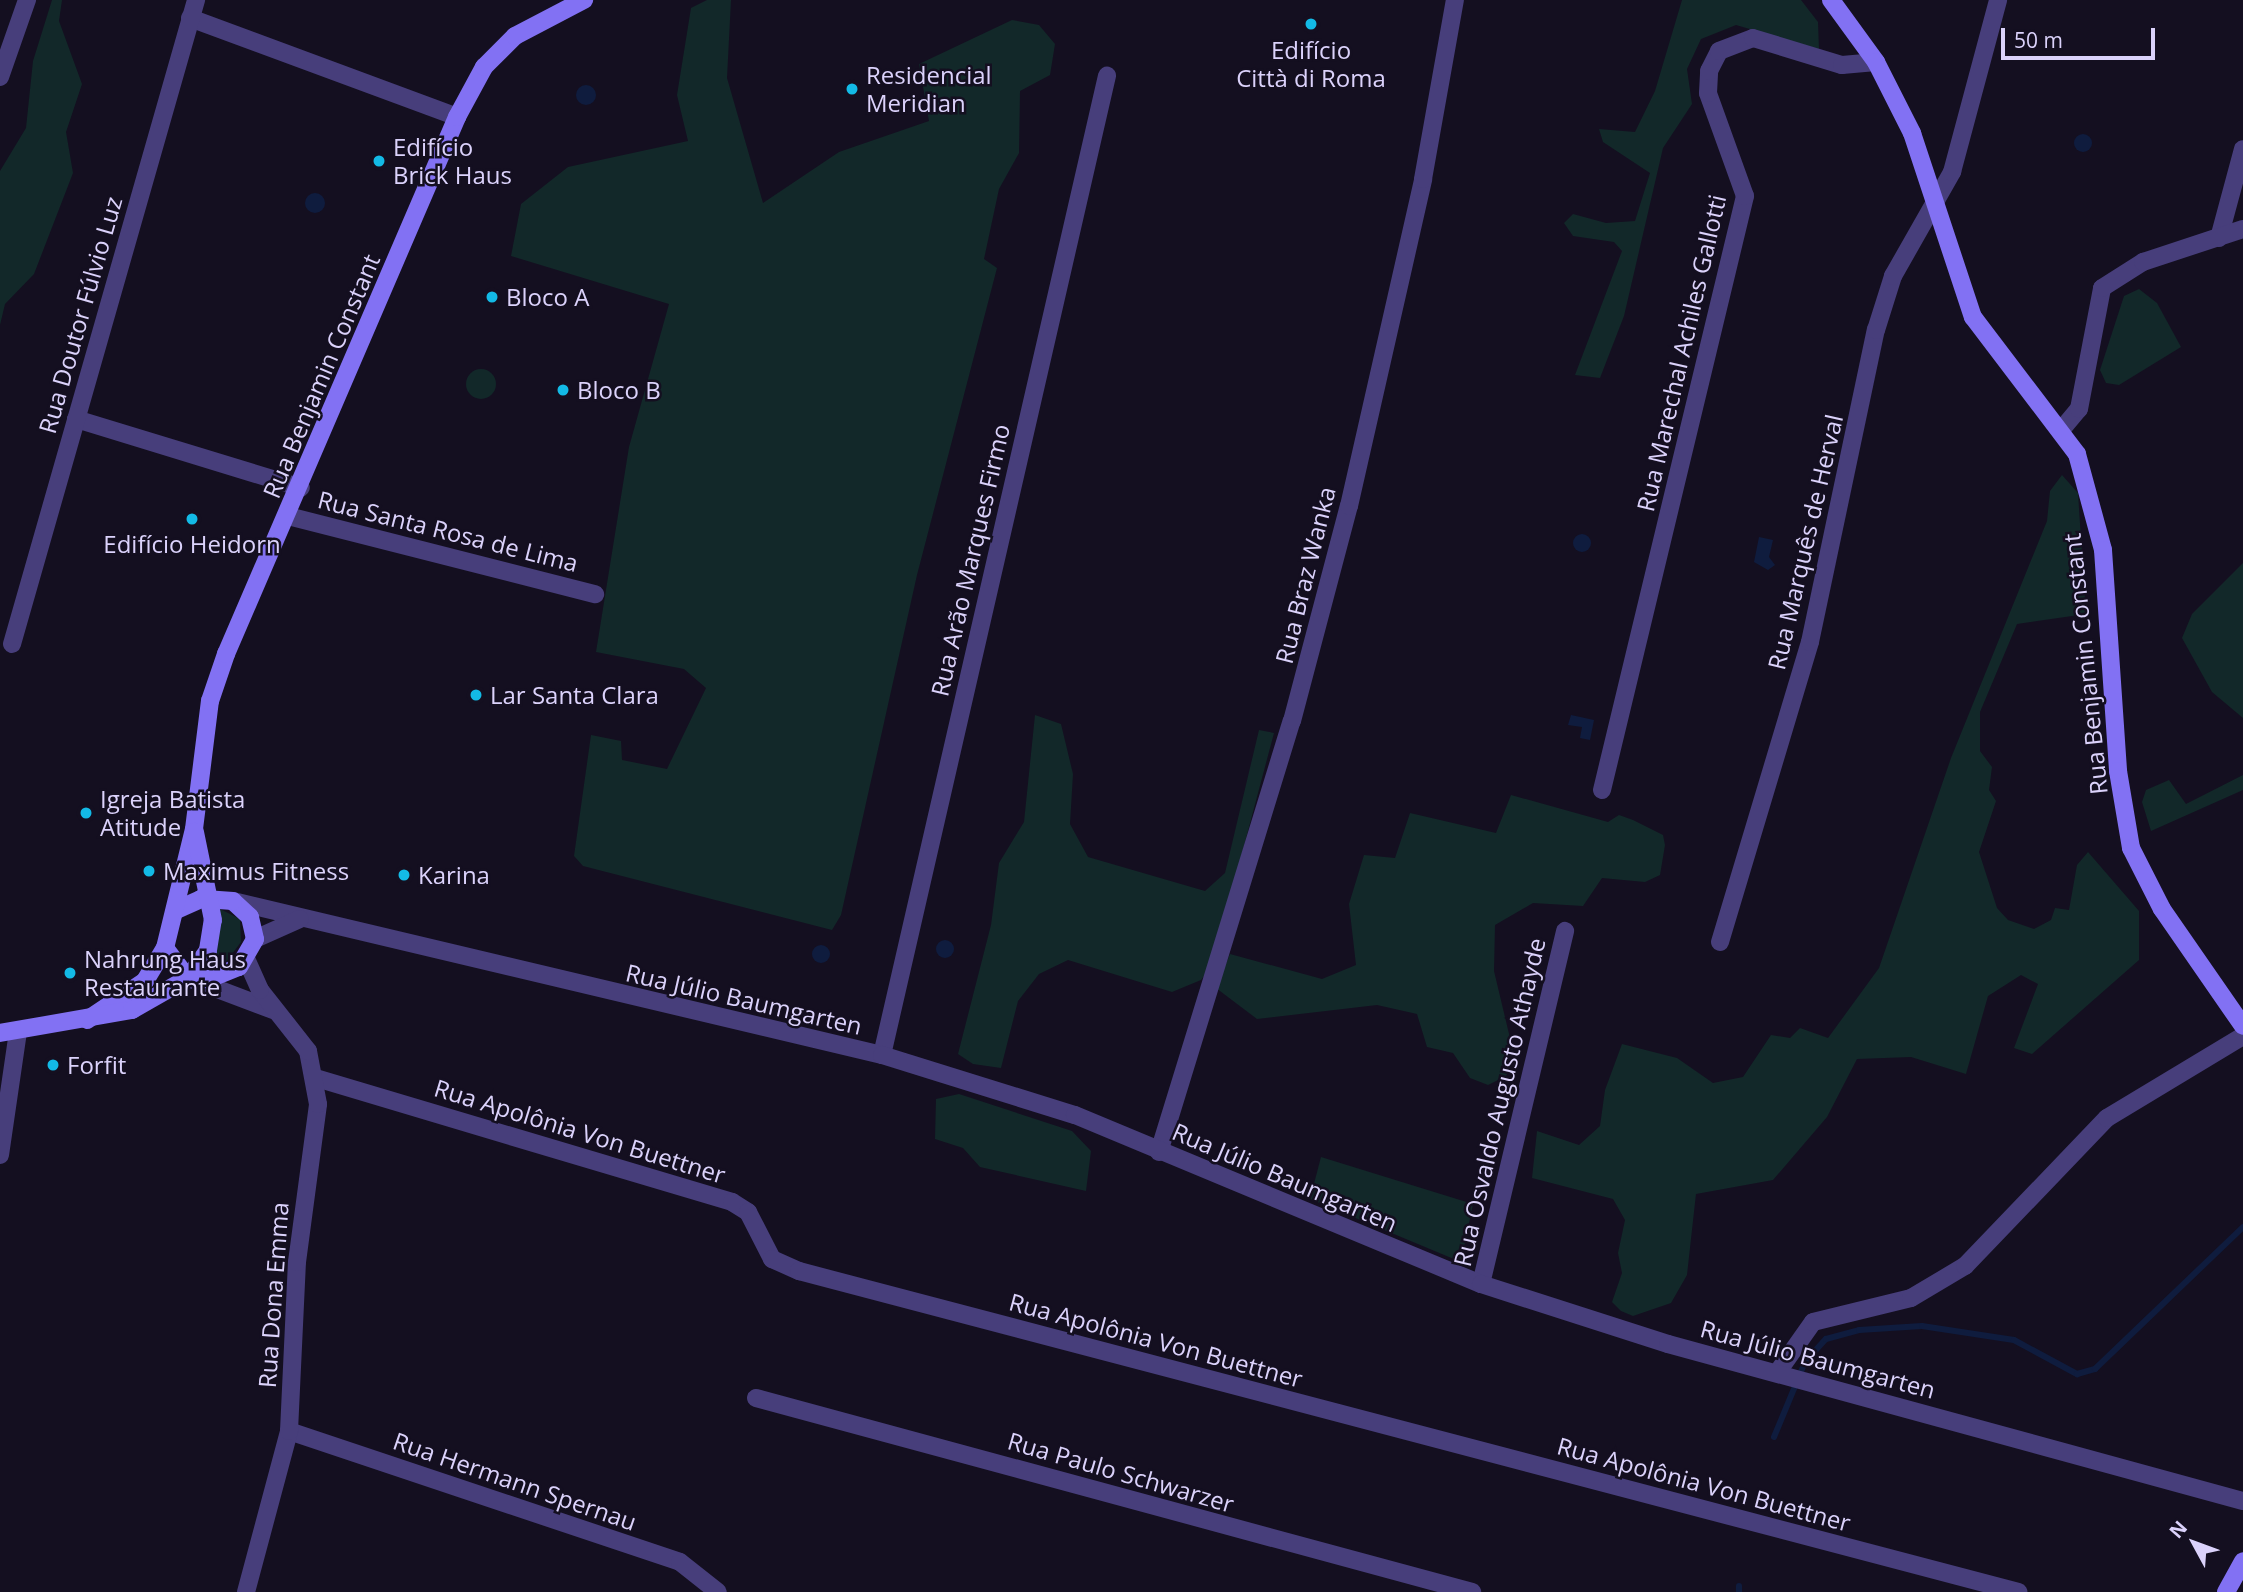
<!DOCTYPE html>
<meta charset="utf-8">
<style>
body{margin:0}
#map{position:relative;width:2243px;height:1592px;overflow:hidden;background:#140f20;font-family:"Open Sans",sans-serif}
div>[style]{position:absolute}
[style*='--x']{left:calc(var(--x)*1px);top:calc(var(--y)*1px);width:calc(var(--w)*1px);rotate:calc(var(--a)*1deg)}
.green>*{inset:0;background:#122829}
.round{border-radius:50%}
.water>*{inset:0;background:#0f1c3e}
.stream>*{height:6px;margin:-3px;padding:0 3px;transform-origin:3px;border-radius:3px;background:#0f1c3e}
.minor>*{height:18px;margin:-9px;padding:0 9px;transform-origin:9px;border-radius:9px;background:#473e7b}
.tertiary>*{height:18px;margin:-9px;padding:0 9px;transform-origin:9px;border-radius:9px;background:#473e7b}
.secondary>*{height:18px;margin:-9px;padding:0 9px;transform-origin:9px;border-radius:9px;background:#8271f3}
.dots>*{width:19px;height:19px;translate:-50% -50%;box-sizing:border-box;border:4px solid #140f20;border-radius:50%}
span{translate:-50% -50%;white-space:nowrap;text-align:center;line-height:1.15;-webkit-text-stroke:5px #140f20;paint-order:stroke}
.poi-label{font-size:24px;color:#dbd2fb}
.left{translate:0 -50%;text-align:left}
.street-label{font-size:24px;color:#dbd2fb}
.north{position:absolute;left:2159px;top:1508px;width:70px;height:70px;-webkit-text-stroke:5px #140f20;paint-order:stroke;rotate:311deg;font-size:19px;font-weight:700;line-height:28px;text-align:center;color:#dbd2fb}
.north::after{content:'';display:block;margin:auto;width:24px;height:32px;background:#dbd2fb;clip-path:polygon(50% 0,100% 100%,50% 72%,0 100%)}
.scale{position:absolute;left:2001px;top:28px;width:154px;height:32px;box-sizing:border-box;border:4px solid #dbd2fb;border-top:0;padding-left:9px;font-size:21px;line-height:24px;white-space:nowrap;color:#dbd2fb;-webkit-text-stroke:5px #140f20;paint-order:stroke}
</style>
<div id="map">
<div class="green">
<i style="clip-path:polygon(52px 0,62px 0,59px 21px,82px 84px,66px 132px,73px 173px,34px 274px,5px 304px,0 325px,0 171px,26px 128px,33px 61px)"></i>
<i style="clip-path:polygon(707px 0,731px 0,727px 78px,763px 203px,839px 152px,929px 121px,919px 64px,1012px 20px,1039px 25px,1055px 44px,1050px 75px,1020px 91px,1019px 153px,999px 189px,984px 259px,997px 268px,917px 575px,841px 915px,832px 930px,583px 866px,574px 856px,591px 735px,621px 741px,622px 760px,667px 769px,706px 688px,684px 669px,596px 652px,629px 447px,669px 304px,511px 256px,521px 204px,568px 167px,688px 141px,677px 95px,691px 8px)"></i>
<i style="clip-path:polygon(1682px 0,1801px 0,1818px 22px,1819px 49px,1736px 25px,1701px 39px,1687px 69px,1692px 104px,1663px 148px,1624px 316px,1600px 378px,1575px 375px,1622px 251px,1614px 242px,1573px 236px,1564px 223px,1573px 214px,1606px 223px,1635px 221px,1650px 173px,1603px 142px,1599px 129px,1635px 132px,1655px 91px)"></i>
<i style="clip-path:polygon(2139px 289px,2157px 303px,2181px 347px,2119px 385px,2106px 383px,2100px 370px,2124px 296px)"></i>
<i class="round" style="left:466px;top:369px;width:30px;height:30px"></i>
<i style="clip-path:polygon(2062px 475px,2078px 493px,2086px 614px,2017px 624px,1980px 712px,1980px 751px,1992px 767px,1989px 790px,1996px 801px,1979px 852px,1997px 908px,2008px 920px,2034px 929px,2051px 920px,2055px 908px,2069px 910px,2077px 865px,2088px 852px,2139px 911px,2139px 960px,2032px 1054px,2014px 1048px,2038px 984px,2021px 975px,1988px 996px,1966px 1074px,1911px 1057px,1857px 1059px,1827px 1117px,1773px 1180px,1696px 1194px,1687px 1275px,1671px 1303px,1633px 1316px,1621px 1311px,1612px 1302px,1622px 1273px,1618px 1253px,1625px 1220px,1613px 1199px,1532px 1178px,1537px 1131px,1579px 1145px,1600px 1126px,1605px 1090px,1622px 1044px,1677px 1058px,1713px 1083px,1743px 1077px,1771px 1035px,1790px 1038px,1800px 1028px,1828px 1038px,1879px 968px,1951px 758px,2047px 521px,2050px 491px)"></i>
<i style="clip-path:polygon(2243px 563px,2243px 718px,2212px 692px,2182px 638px,2192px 614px)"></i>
<i style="clip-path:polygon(1035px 715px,1061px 724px,1073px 774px,1070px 824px,1088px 857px,1205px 891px,1225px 873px,1259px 730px,1274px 733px,1212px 966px,1201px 980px,1172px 992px,1068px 960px,1039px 974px,1018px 1001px,1001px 1068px,973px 1064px,958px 1054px,991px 925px,999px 863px,1024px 822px)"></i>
<i style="clip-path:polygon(2243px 775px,2243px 790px,2151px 831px,2142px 802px,2146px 790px,2169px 780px,2186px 804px)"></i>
<i style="clip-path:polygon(1511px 795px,1608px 822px,1619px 815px,1633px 820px,1663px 835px,1665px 845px,1660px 875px,1645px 882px,1602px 878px,1583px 906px,1533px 903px,1495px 925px,1494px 971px,1515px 1059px,1506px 1076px,1488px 1085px,1470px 1078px,1453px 1053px,1427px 1047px,1417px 1014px,1377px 1005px,1257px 1019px,1216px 988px,1230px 954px,1322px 979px,1356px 965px,1349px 904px,1364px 855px,1395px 858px,1410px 813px,1496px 833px)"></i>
<i style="clip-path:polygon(220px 909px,240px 919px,241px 942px,226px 962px,208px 968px)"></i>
<i style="clip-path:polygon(959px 1094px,1072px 1131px,1091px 1151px,1086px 1191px,980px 1167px,963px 1148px,935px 1139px,936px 1099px)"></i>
<i style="clip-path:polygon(1321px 1157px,1473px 1204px,1461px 1262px,1310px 1199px)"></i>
</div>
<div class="water">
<i class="round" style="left:576px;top:85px;width:20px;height:20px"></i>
<i class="round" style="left:2074px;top:134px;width:18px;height:18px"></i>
<i class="round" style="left:305px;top:193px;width:20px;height:20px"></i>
<i class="round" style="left:1573px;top:534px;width:18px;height:18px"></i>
<i style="clip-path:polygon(1759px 537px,1773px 540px,1769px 557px,1775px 565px,1768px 570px,1754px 562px)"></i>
<i style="clip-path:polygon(1571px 715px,1594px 720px,1590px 740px,1580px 738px,1582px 727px,1568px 725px)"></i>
<i class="round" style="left:936px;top:940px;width:18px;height:18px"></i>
<i class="round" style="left:812px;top:945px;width:18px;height:18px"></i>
</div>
<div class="stream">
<i style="--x:1774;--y:1437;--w:81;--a:-67.5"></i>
<i style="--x:1805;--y:1362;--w:31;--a:-48"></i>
<i style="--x:1826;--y:1339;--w:34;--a:-15"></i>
<i style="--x:1859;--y:1330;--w:63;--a:-3.6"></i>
<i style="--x:1922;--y:1326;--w:93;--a:8.7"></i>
<i style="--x:2014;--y:1340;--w:72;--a:28.4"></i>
<i style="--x:2077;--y:1374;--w:19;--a:-16"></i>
<i style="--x:2095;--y:1369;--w:205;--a:-43.8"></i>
<i style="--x:1739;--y:1586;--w:6;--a:90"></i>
</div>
<div class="minor">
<i style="--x:190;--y:18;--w:285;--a:20.3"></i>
<i style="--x:0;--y:77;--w:82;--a:-70.7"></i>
<i style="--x:2219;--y:238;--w:92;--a:-74.9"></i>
<i style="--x:76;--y:419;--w:235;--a:17"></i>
<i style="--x:2062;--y:429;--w:26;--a:-50"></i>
<i style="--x:2079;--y:409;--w:123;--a:-79.2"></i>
<i style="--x:2102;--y:288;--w:49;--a:-32.4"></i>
<i style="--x:2143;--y:262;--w:105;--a:-18.3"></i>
<i style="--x:288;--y:516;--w:317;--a:14.3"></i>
<i style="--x:12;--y:644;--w:670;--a:-74.05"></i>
<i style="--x:1602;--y:790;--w:611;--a:-76.46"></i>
<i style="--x:1745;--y:196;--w:109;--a:-109.8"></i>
<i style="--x:1708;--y:93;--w:22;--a:-87"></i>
<i style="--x:1709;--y:71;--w:22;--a:-63"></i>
<i style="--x:1719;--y:51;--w:36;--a:-21"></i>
<i style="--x:1753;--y:38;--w:93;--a:16.9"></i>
<i style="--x:1842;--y:65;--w:34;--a:-5"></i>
<i style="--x:1720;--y:942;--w:313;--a:-73.3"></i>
<i style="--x:1810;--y:642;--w:319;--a:-78.1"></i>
<i style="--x:1876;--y:330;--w:57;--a:-72.5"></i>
<i style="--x:1893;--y:276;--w:120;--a:-60.4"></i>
<i style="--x:1952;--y:172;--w:178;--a:-75"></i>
<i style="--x:882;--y:1055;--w:1005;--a:-77.06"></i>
<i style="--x:316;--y:1078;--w:434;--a:16.6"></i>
<i style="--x:732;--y:1202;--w:19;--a:32"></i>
<i style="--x:748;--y:1212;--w:53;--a:62.9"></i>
<i style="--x:772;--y:1259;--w:30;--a:24"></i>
<i style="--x:799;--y:1271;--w:1261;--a:14.75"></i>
<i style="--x:1159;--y:1152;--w:451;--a:-72.9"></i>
<i style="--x:1292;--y:721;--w:222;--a:-75.2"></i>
<i style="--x:1349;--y:506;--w:335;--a:-77.2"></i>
<i style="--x:1423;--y:179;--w:182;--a:-79.9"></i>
<i style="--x:0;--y:1155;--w:124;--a:-81.7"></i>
<i style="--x:1481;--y:1284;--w:363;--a:-76.6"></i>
<i style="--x:1777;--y:1373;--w:62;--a:-54.8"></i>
<i style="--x:1813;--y:1322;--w:101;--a:-13.8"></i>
<i style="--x:1911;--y:1298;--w:63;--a:-30.7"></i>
<i style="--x:1965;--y:1266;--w:205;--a:-46.2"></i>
<i style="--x:2107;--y:1118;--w:159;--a:-31.1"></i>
<i style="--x:756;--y:1398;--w:742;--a:15.16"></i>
<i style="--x:289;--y:1431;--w:412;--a:18.5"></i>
<i style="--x:680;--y:1562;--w:48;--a:38.3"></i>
</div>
<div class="tertiary">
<i style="--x:233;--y:901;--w:667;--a:13.35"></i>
<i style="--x:882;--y:1055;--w:202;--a:17.3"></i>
<i style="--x:1075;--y:1115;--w:440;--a:22.6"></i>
<i style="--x:1481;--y:1284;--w:196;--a:17.8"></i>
<i style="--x:1668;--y:1344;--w:596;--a:15.27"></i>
<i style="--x:255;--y:939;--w:49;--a:-24"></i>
<i style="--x:191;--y:979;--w:88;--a:20.7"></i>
<i style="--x:246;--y:1592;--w:167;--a:-75"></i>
<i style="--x:289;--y:1431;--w:169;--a:-87.3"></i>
<i style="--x:297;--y:1262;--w:159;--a:-82.4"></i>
<i style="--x:318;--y:1104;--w:54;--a:-100.7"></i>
<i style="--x:308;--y:1051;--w:78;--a:-128.2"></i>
<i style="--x:260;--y:990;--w:34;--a:-114"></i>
</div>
<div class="secondary">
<i style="--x:1831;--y:0;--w:77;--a:54"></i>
<i style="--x:1876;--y:62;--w:80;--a:63.1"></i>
<i style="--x:1912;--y:133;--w:194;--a:71.7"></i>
<i style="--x:1973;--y:317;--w:172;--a:52.8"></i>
<i style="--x:2077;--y:454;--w:99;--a:74.8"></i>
<i style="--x:2103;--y:550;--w:222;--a:86.1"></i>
<i style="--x:2118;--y:771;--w:78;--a:80.4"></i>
<i style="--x:2131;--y:848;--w:68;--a:63.1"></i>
<i style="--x:2162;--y:909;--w:142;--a:55.3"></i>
<i style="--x:165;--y:948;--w:38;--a:53"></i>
<i style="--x:188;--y:978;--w:21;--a:3"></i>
<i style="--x:209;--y:979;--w:32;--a:-22"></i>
<i style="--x:239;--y:967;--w:32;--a:-60"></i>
<i style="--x:255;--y:939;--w:23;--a:-103"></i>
<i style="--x:250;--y:917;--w:23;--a:-137"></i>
<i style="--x:233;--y:901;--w:32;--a:-176"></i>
<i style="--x:201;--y:899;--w:27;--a:156"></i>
<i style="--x:87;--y:1020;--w:70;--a:-33.9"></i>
<i style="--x:145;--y:981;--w:39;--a:-59"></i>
<i style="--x:165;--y:948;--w:122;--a:-76.3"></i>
<i style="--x:194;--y:829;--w:129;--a:-82.9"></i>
<i style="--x:210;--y:701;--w:50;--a:-71.2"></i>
<i style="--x:226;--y:654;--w:585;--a:-66.72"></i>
<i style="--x:457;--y:117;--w:57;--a:-61.6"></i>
<i style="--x:484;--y:67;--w:44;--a:-45"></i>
<i style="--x:515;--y:36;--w:78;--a:-27.6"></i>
<i style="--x:0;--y:1033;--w:134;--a:-9.9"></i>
<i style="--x:132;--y:1010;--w:64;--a:-29.7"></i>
<i style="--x:188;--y:978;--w:34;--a:-54"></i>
<i style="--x:208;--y:950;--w:30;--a:-81"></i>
<i style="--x:213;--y:920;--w:90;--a:-101.6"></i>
<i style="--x:2226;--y:1592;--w:35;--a:-61"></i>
</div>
<div class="dots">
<i style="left:1311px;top:24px;background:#13bae6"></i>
<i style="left:852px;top:89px;background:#13bae6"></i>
<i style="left:379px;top:161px;background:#13bae6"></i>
<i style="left:492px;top:297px;background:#13bae6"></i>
<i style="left:563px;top:390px;background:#13bae6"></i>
<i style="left:192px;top:519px;background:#13bae6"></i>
<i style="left:476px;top:695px;background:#13bae6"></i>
<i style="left:86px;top:813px;background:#13bae6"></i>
<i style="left:149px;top:871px;background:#13bae6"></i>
<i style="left:404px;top:875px;background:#13bae6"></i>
<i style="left:70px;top:973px;background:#13bae6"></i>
<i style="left:53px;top:1065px;background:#13bae6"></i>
</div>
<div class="poi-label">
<span style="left:1311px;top:64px">Edifício<br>Città di Roma</span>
<span class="left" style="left:866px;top:89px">Residencial<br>Meridian</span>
<span class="left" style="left:393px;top:161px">Edifício<br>Brick Haus</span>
<span class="left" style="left:506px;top:297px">Bloco A</span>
<span class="left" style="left:577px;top:390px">Bloco B</span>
<span style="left:192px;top:544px">Edifício Heidorn</span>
<span class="left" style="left:490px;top:695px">Lar Santa Clara</span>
<span class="left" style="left:100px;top:813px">Igreja Batista<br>Atitude</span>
<span class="left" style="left:163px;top:871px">Maximus Fitness</span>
<span class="left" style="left:418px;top:875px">Karina</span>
<span class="left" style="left:84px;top:973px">Nahrung Haus<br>Restaurante</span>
<span class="left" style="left:67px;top:1065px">Forfit</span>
</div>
<div class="street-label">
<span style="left:80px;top:315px;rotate:-74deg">Rua Doutor Fúlvio Luz</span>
<span style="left:1681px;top:353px;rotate:-77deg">Rua Marechal Achiles Gallotti</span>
<span style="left:321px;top:376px;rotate:-67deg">Rua Benjamin Constant</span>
<span style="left:448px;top:531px;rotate:14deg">Rua Santa Rosa de Lima</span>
<span style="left:1805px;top:542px;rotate:-77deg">Rua Marquês de Herval</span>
<span style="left:970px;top:560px;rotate:-77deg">Rua Arão Marques Firmo</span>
<span style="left:1305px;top:575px;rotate:-76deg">Rua Braz Wanka</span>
<span style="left:2085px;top:664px;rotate:-96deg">Rua Benjamin Constant</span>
<span style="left:744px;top:999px;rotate:13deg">Rua Júlio Baumgarten</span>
<span style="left:1499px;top:1102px;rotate:-77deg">Rua Osvaldo Augusto Athayde</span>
<span style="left:580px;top:1131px;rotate:17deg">Rua Apolônia Von Buettner</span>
<span style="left:1285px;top:1177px;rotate:23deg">Rua Júlio Baumgarten</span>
<span style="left:273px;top:1295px;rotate:-86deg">Rua Dona Emma</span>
<span style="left:1156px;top:1340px;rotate:15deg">Rua Apolônia Von Buettner</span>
<span style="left:1818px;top:1359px;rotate:15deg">Rua Júlio Baumgarten</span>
<span style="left:1121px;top:1472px;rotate:16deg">Rua Paulo Schwarzer</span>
<span style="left:515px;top:1481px;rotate:19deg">Rua Hermann Spernau</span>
<span style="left:1704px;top:1484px;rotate:15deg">Rua Apolônia Von Buettner</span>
</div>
<div class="north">N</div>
<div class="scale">50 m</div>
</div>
